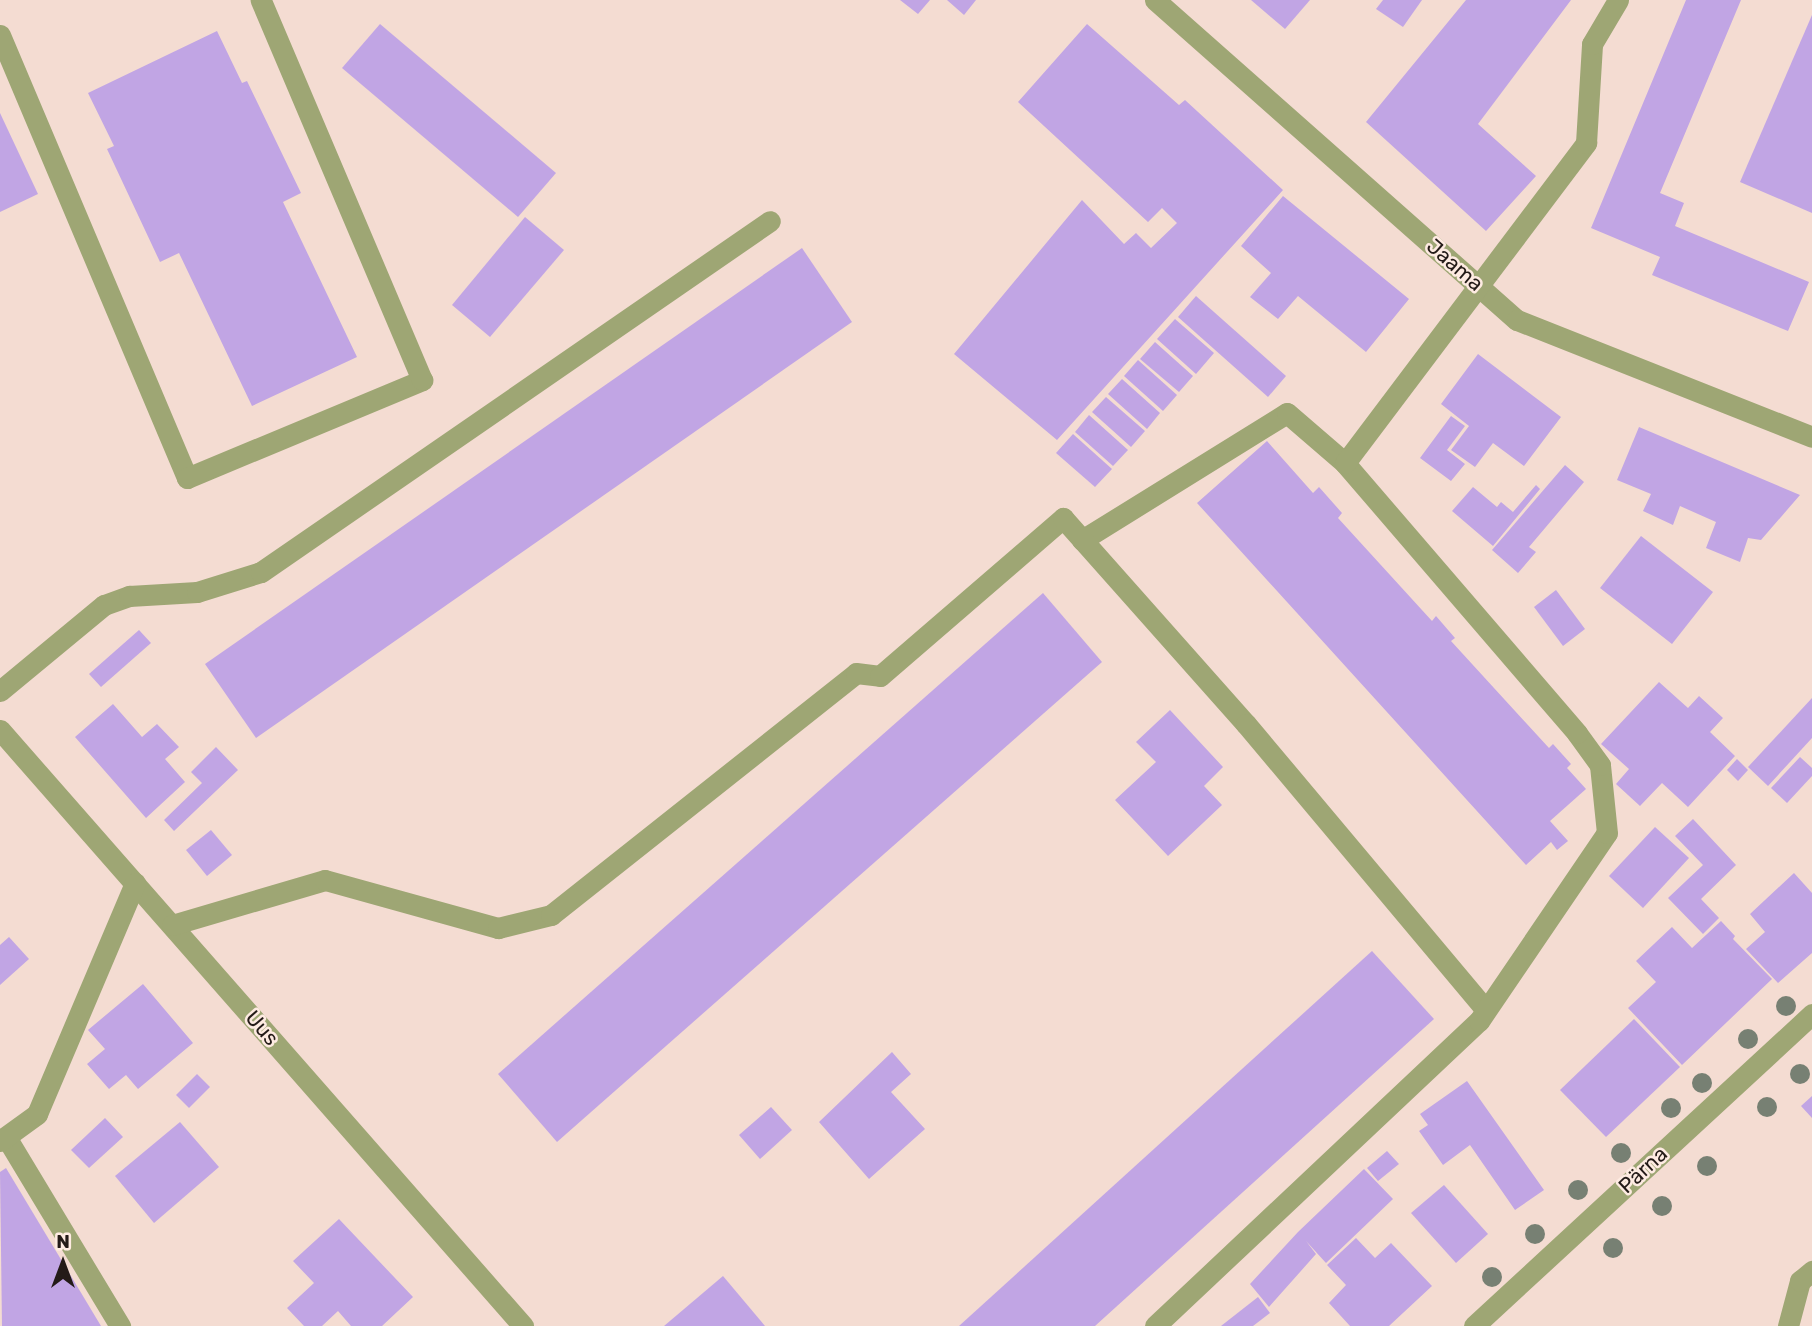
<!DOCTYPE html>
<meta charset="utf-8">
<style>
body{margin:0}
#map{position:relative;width:1812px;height:1326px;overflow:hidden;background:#f4dcd2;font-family:Rubik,sans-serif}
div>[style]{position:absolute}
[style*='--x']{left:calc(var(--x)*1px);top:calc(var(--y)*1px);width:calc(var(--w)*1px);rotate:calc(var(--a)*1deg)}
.building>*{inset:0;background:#c1a5e4}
.minor>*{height:21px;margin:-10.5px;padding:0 10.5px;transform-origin:10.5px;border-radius:10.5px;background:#9ea674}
.trees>*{width:20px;height:20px;margin:-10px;border-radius:50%;background:#778073}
span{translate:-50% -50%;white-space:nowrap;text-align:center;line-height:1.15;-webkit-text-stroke:5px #feebe2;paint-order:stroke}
.street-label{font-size:21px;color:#241b18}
.north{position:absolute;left:28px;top:1228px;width:70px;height:70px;-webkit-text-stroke:5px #feebe2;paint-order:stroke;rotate:0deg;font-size:19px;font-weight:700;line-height:28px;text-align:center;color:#241b18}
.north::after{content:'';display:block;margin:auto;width:24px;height:32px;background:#241b18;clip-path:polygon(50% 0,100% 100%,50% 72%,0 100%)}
</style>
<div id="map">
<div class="building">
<i style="clip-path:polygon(900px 0,930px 0,918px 14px)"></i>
<i style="clip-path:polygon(947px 0,976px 0,964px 15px)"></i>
<i style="clip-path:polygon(1251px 0,1310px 0,1285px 29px)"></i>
<i style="clip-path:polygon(1383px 0,1422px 0,1403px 27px,1376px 9px)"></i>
<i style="clip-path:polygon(1466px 0,1571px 0,1478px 124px,1536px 176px,1486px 231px,1366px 122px)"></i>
<i style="clip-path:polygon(1686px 0,1741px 0,1660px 193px,1684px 203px,1675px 226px,1809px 282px,1788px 331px,1652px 275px,1660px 257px,1591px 228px)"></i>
<i style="clip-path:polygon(1812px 15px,1812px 213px,1740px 182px)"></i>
<i style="clip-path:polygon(380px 24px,556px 173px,518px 217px,342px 68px)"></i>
<i style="clip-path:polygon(1087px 24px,1179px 105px,1185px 100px,1283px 190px,1057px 440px,954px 354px,1082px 200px,1124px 244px,1136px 233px,1151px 248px,1177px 223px,1162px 208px,1148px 222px,1018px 102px)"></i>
<i style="clip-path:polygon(217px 31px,242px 83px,247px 81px,301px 193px,283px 202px,357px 357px,252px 406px,179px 253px,160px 262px,107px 149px,114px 146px,88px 93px)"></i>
<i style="clip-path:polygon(0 113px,38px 194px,0 212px)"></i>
<i style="clip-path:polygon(1283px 196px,1409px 299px,1366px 352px,1298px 296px,1278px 319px,1250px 297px,1271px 273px,1241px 246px)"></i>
<i style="clip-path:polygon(525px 217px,564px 250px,490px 337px,452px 305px)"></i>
<i style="clip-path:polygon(802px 248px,852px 322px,256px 738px,205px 664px)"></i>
<i style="clip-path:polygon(1196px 296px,1286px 376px,1268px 397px,1178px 317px)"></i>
<i style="clip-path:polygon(1175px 319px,1214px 353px,1196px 374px,1157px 339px)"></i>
<i style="clip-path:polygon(1155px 342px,1193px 376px,1179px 392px,1140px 359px)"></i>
<i style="clip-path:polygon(1478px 354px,1561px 417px,1524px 466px,1493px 443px,1475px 467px,1451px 450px,1469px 426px,1441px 404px)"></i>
<i style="clip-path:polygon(1138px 360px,1177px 395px,1163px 411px,1124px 376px)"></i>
<i style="clip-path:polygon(1122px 379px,1160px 413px,1147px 429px,1108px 394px)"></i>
<i style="clip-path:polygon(1106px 397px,1145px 431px,1131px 447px,1092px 412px)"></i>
<i style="clip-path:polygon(1089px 415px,1128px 450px,1113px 466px,1075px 432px)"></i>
<i style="clip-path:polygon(1451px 416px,1465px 426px,1447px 450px,1465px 464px,1451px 481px,1420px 458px)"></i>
<i style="clip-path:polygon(1639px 427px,1800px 495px,1761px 540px,1748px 538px,1740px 562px,1706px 548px,1716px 522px,1680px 506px,1673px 525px,1643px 511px,1651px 494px,1617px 480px)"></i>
<i style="clip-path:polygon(1073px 434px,1112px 469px,1095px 487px,1056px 453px)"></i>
<i style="clip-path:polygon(1267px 441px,1313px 493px,1319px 487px,1342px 513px,1338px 518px,1432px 621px,1436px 616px,1455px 638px,1451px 641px,1549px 748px,1553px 744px,1571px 764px,1567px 768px,1586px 789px,1550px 821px,1568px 841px,1557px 850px,1551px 842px,1526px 865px,1197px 503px)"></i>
<i style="clip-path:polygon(1565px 465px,1584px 482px,1529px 547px,1536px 552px,1518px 573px,1492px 550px)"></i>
<i style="clip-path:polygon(1536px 485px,1540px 489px,1493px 546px,1452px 511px,1473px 487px,1497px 507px,1501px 502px,1513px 512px)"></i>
<i style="clip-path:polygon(1641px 536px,1713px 592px,1672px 644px,1600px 588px)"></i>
<i style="clip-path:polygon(1556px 590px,1585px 629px,1563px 646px,1534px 607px)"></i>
<i style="clip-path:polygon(1043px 593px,1102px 662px,557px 1142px,498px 1074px)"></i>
<i style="clip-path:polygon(139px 630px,151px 643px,101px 687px,89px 674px)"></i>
<i style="clip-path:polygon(1659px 682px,1688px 708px,1699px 696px,1723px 718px,1710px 732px,1735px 756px,1688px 807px,1662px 783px,1640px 806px,1616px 784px,1629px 769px,1601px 744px)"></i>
<i style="clip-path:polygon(1812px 698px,1812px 738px,1768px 786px,1748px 767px)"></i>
<i style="clip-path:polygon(113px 704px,142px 737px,157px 724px,179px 747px,165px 759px,185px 782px,146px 818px,75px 737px)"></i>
<i style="clip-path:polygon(1170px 710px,1223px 767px,1204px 786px,1222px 805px,1168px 856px,1115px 800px,1156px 762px,1136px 742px)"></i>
<i style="clip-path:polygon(216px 747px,238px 770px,174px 831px,164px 820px,202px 783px,191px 772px)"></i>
<i style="clip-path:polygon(1800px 757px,1812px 768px,1812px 776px,1787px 803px,1771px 788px)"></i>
<i style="clip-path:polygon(1737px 759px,1748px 770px,1738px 781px,1727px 770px)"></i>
<i style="clip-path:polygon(1693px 819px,1736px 865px,1701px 899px,1719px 918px,1703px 934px,1668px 898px,1703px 865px,1675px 836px)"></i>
<i style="clip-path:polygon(1655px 827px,1689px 858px,1643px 908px,1609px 876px)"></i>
<i style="clip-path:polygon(211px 830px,232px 855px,207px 876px,186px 850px)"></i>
<i style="clip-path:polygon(1794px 873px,1812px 893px,1812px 953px,1778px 983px,1746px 949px,1765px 932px,1750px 914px)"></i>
<i style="clip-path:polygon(1721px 921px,1735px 936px,1733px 939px,1772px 979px,1682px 1065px,1628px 1008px,1656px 982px,1636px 961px,1672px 927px,1692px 948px)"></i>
<i style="clip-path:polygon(9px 937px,29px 959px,0 985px,0 945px)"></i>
<i style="clip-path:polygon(1372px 951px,1434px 1019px,1095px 1326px,959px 1326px)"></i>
<i style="clip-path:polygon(143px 984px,193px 1043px,138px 1089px,126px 1075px,109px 1089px,87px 1064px,105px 1049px,88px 1030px)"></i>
<i style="clip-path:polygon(1634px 1019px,1680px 1067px,1606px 1137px,1560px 1090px)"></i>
<i style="clip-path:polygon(892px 1052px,911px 1074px,891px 1092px,925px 1129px,869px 1179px,819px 1122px)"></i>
<i style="clip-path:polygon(197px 1074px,210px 1087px,189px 1108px,176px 1095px)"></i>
<i style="clip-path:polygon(1467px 1081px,1544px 1190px,1515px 1210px,1470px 1145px,1443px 1165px,1419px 1131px,1428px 1125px,1420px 1114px)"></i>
<i style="clip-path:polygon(1812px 1096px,1812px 1118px,1801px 1106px)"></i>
<i style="clip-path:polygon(771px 1107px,792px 1130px,760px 1159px,739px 1135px)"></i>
<i style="clip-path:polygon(105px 1118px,123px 1137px,89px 1168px,71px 1150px)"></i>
<i style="clip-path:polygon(180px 1122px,219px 1167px,154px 1223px,115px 1176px)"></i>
<i style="clip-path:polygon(1387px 1151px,1399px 1164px,1378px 1181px,1367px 1168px)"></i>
<i style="clip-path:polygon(6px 1168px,101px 1326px,2px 1326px,0 1172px)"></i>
<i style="clip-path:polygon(1364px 1169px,1393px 1199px,1326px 1263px,1306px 1241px,1316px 1254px,1269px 1307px,1250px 1284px,1298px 1232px)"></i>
<i style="clip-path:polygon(1444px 1185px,1488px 1234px,1456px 1263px,1411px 1213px)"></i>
<i style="clip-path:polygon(339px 1219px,413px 1297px,382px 1326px,351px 1326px,338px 1311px,322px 1326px,304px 1326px,287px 1308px,314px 1283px,293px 1261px)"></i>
<i style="clip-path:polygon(1356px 1238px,1375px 1258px,1391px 1243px,1432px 1286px,1389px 1326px,1350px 1326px,1329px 1303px,1346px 1285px,1327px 1265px)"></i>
<i style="clip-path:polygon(723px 1276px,765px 1326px,664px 1326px)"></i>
<i style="clip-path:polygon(1258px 1297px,1270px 1313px,1253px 1326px,1221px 1326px)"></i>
</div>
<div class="minor">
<i style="--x:1155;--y:0;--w:483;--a:41.5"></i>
<i style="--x:1517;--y:320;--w:317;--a:21.6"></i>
<i style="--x:0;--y:35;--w:481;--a:67.1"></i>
<i style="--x:187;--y:478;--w:255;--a:-22.6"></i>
<i style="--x:422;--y:380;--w:413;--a:-113"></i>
<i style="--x:1082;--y:540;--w:241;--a:-31.8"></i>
<i style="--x:1287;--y:413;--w:77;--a:40.8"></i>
<i style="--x:0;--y:691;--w:135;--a:-39.6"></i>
<i style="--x:104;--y:605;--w:27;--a:-20"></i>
<i style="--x:129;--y:596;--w:68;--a:-3.4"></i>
<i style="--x:197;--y:592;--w:67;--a:-17.4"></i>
<i style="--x:261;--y:572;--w:618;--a:-34.59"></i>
<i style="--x:0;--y:730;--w:793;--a:48.73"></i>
<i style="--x:172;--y:925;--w:159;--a:-16.4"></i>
<i style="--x:325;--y:880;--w:180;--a:15.5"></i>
<i style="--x:498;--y:928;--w:55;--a:-13.8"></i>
<i style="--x:551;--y:915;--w:389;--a:-38.4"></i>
<i style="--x:856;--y:673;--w:24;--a:7"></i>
<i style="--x:880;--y:676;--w:242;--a:-40.8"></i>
<i style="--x:1063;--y:518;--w:276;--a:48.4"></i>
<i style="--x:1246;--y:724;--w:373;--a:50"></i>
<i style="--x:6;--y:1137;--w:221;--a:58.9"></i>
<i style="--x:0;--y:1141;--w:46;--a:-36.1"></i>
<i style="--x:37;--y:1114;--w:251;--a:-67"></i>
<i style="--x:1155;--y:1326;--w:445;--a:-43.3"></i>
<i style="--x:1479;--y:1021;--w:227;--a:-55.8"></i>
<i style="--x:1607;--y:833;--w:68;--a:-95.9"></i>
<i style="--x:1600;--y:765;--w:39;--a:-126"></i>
<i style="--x:1577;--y:733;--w:356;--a:-130.7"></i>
<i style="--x:1345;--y:463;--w:401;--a:-53"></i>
<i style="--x:1586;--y:143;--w:99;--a:-86.5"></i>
<i style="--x:1592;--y:44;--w:51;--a:-59.4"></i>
<i style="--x:1474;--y:1326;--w:460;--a:-42.7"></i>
<i style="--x:1788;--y:1326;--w:47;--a:-75.1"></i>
<i style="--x:1800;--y:1281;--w:16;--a:-40"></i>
</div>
<div class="trees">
<i style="left:1786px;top:1006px"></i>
<i style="left:1748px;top:1039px"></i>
<i style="left:1800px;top:1074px"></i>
<i style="left:1702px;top:1083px"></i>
<i style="left:1767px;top:1107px"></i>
<i style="left:1671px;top:1108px"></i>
<i style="left:1621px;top:1153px"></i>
<i style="left:1707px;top:1166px"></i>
<i style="left:1578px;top:1190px"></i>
<i style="left:1662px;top:1206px"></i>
<i style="left:1535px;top:1234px"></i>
<i style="left:1613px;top:1248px"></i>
<i style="left:1492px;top:1277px"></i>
</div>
<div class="street-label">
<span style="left:1455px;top:265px;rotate:41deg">Jaama</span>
<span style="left:262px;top:1028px;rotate:49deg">Uus</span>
<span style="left:1643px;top:1170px;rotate:-43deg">Pärna</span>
</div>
<div class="north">N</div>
</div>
